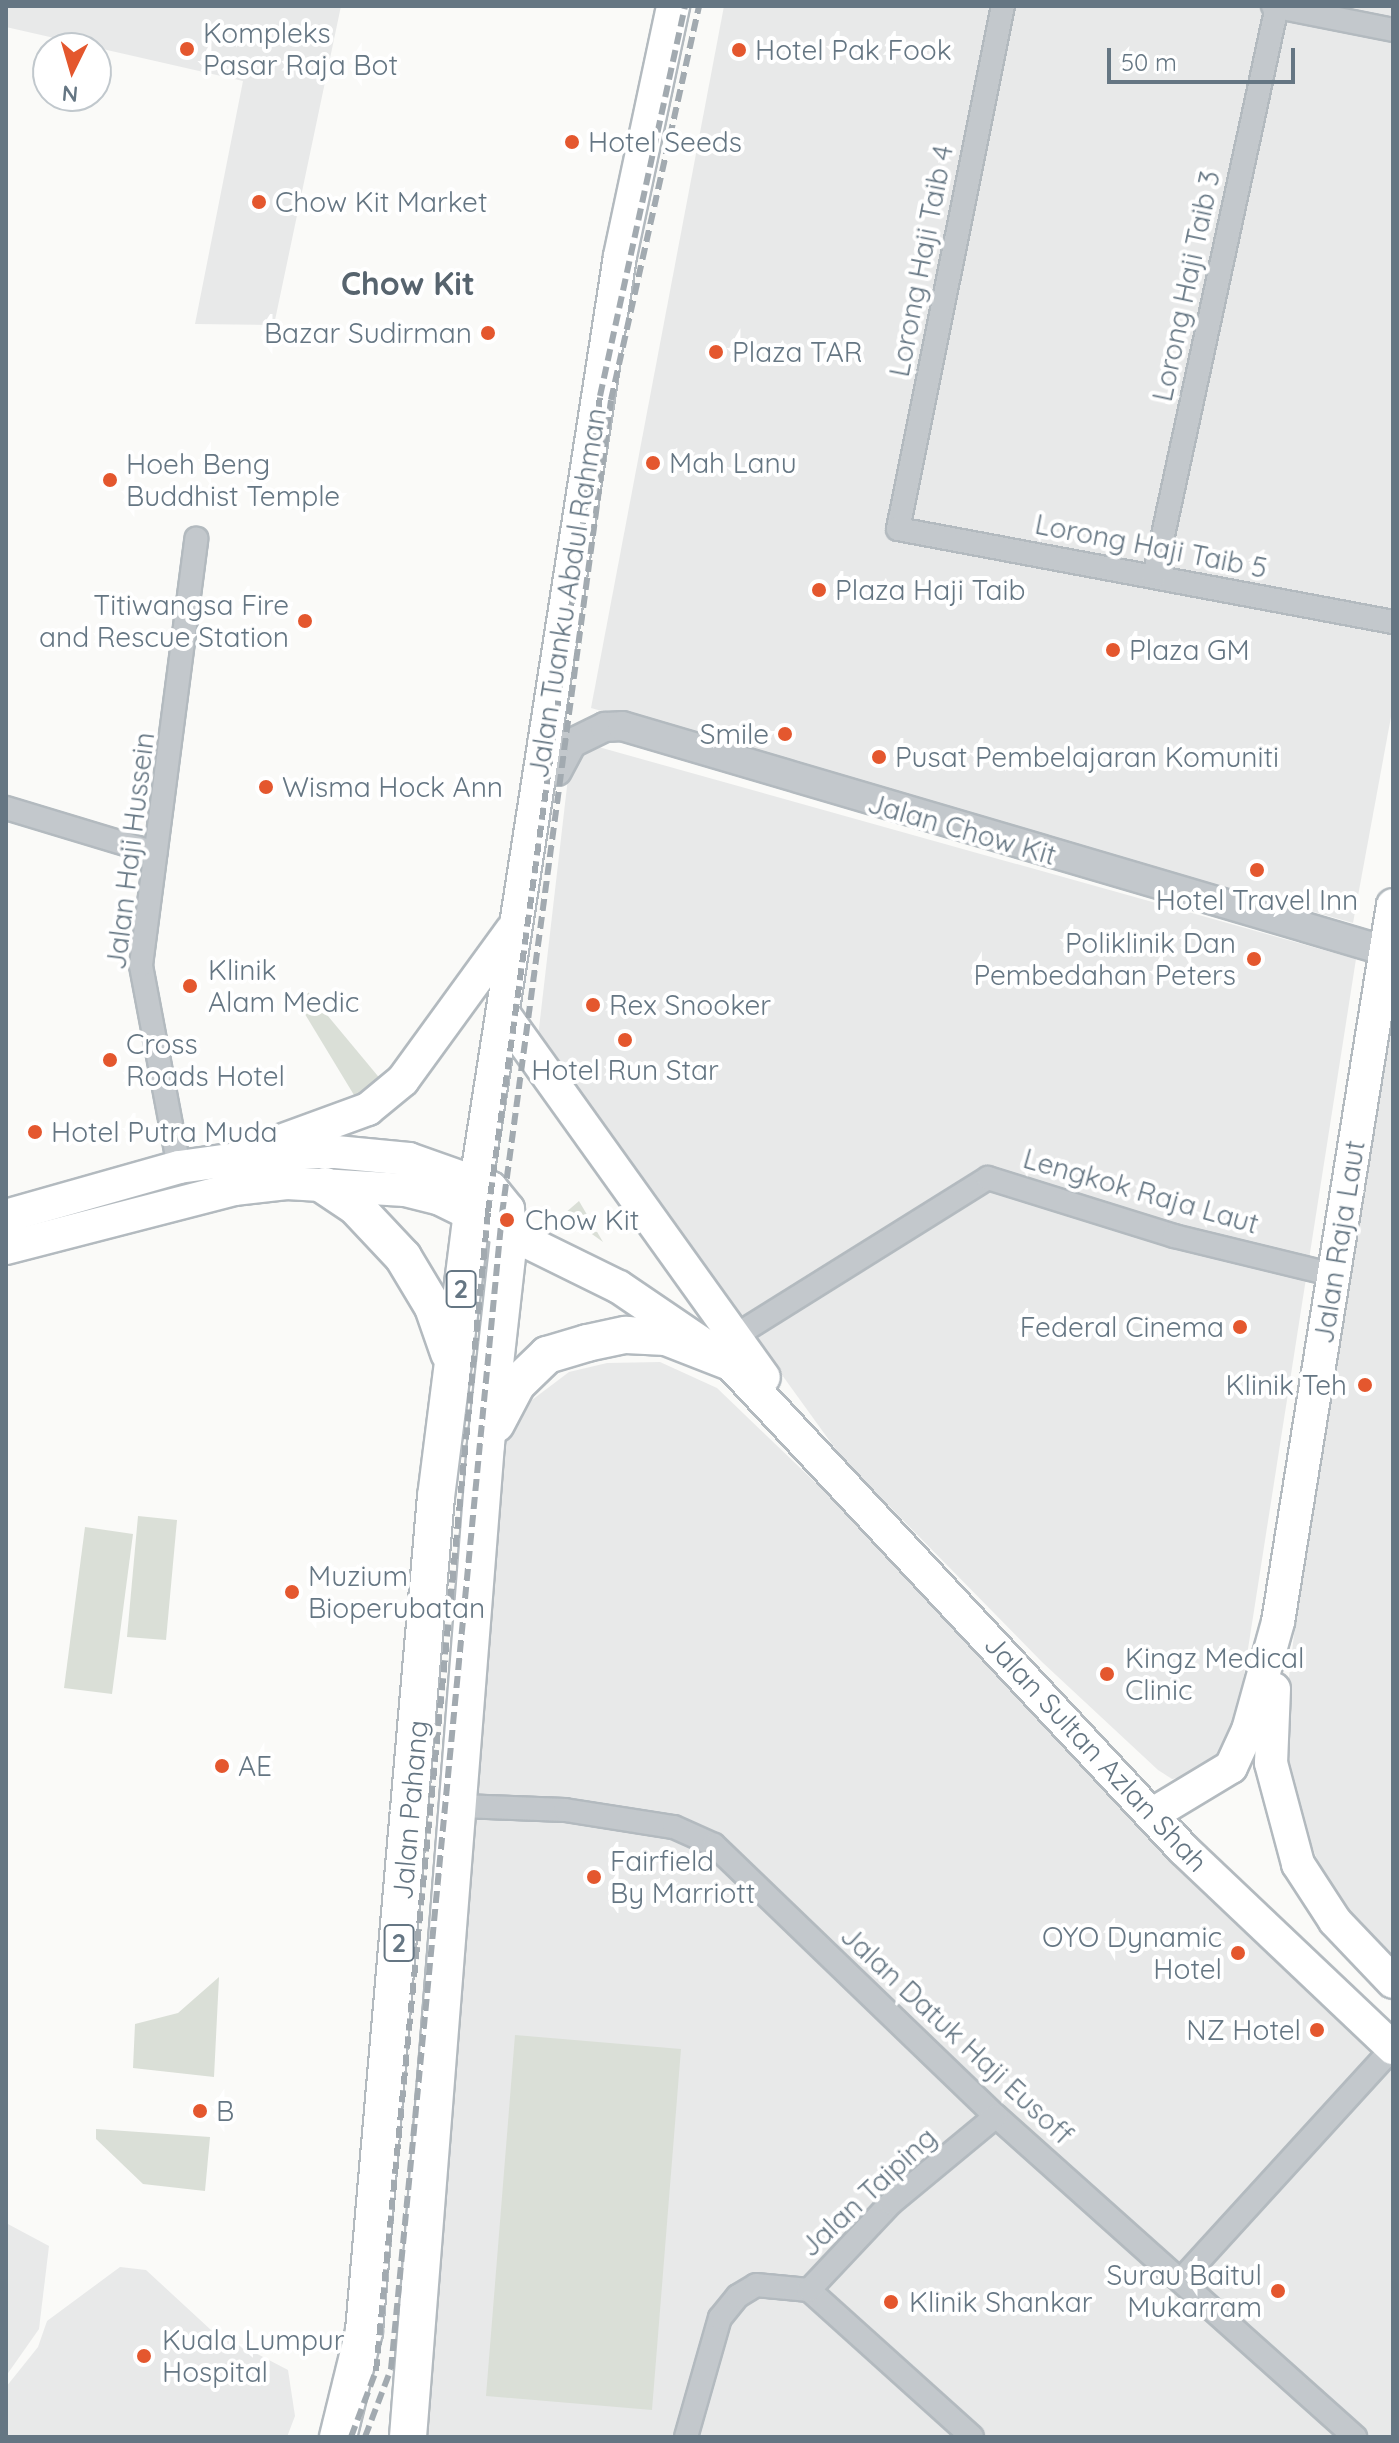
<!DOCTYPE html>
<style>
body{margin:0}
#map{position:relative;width:1399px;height:2443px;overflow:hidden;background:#fafaf8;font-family:Quicksand,sans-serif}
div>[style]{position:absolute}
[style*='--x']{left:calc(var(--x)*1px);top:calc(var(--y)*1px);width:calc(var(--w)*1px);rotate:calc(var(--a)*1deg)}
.built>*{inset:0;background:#e8e9e9}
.green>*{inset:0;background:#dadfd7}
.roads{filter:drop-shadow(2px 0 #b3babf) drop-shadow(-2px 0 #b3babf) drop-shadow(0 2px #b3babf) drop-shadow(0 -2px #b3babf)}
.minor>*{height:22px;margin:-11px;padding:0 11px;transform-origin:11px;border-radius:11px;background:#c3c8cc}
.tertiary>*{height:28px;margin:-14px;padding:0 14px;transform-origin:14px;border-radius:14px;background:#c3c8cc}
.secondary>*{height:32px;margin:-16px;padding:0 16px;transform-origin:16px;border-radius:16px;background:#fff}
.primary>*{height:36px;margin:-18px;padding:0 18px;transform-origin:18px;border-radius:18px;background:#fff}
.rail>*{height:6px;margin-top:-3px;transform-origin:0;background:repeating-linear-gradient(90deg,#a2aab0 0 12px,transparent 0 18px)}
.dots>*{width:22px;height:22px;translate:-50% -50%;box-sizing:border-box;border:4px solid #fff;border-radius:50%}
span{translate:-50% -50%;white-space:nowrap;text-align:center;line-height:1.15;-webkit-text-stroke:8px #fff;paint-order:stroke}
.shield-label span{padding:2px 6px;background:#fff;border:2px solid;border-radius:6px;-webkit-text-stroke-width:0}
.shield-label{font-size:26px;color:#657683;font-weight:700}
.poi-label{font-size:28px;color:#657683}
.left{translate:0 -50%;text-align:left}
.right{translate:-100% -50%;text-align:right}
.street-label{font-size:28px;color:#657683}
.quarter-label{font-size:32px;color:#57646e;font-weight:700}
.frame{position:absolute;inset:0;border:8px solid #657683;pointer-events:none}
.north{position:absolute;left:32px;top:32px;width:80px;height:80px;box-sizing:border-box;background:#fff;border:2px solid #c1c8cd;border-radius:50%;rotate:185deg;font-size:22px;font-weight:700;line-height:32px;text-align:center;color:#657683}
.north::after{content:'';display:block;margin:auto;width:28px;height:36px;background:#e4572e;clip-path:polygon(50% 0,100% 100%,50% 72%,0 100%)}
.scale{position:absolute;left:1107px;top:48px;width:188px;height:36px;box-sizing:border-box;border:4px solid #657683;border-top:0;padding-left:10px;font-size:24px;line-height:28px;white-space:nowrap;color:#657683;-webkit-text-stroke:6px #fff;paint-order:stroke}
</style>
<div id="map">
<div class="built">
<i style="clip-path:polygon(6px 6px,341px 6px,274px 325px,195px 324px,243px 81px,6px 27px)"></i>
<i style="clip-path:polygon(724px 6px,1393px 6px,1393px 706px,1353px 923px,591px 708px)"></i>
<i style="clip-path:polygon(595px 746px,1356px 959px,1235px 1732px,1225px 1749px,1191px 1776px,1172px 1779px,1158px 1770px,1042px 1662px,842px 1458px,538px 1037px,571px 752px)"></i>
<i style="clip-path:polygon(1393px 1017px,1393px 1958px,1353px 1922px,1325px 1881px,1298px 1808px,1285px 1752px,1284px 1720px,1302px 1566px)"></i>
<i style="clip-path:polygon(660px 1362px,717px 1388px,1393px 2038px,1393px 2437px,412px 2437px,498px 1452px,516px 1412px,569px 1372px,607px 1363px)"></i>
<i style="clip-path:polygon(6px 2223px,49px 2246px,39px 2329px,6px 2376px)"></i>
<i style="clip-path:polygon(120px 2267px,146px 2270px,211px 2330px,288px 2370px,295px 2416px,287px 2437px,6px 2437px,6px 2387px,38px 2347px,47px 2321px)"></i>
</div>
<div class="green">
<i style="clip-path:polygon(308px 992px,382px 1081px,357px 1100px,294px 996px)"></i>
<i style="clip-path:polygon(579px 1201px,603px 1242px,564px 1214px)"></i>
<i style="clip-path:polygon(138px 1516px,177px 1520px,166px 1640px,127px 1637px)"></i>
<i style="clip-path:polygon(85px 1527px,133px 1534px,112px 1694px,64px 1688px)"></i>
<i style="clip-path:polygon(219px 1977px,214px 2077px,133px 2068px,135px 2024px,178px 2013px)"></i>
<i style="clip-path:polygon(515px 2035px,681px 2049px,652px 2410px,486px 2396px)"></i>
<i style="clip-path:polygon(96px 2129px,210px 2137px,205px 2191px,143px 2184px,96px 2139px)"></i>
</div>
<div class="roads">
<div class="minor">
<i style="--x:1003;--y:6;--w:533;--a:101.35"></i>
<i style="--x:898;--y:529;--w:504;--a:10.64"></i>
<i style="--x:1273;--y:6;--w:122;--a:11.3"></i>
<i style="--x:1154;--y:577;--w:584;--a:-77.84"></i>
<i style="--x:6;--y:808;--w:156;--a:16.8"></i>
<i style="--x:179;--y:1167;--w:206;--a:-100.7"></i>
<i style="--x:141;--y:965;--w:430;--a:-82.6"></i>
<i style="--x:735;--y:1336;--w:298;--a:-32"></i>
<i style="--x:988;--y:1178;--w:195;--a:17.3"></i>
<i style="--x:1174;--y:1236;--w:165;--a:13.7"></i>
<i style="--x:461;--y:1806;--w:104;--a:2.2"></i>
<i style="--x:565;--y:1810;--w:110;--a:8.9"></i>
<i style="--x:674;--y:1827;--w:44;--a:24.2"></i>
<i style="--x:714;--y:1845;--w:391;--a:43.9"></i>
<i style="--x:996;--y:2116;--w:482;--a:41.8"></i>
<i style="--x:1181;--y:2280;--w:314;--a:-47.6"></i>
<i style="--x:809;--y:2290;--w:219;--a:42"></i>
<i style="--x:686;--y:2437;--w:124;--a:-74.1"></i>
<i style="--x:720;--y:2318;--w:28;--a:-51"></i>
<i style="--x:738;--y:2296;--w:21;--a:-31"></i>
<i style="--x:756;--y:2285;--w:53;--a:5.4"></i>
<i style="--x:809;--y:2290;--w:120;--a:-46.7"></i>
<i style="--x:891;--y:2203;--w:136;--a:-39.6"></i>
</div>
<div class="tertiary">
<i style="--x:557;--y:771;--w:32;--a:-62"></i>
<i style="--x:572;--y:743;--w:37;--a:-26"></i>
<i style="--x:605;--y:727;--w:17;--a:-3"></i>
<i style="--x:622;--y:726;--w:804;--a:16.41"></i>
</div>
<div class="secondary">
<i style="--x:503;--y:1013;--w:448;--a:54.4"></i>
<i style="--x:275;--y:1143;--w:99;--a:-20.1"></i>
<i style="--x:368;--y:1109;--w:45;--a:-39.6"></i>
<i style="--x:403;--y:1080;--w:185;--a:-54"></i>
<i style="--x:476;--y:1182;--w:937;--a:-81.16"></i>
<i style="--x:620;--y:256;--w:256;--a:-78"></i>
<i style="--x:6;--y:1216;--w:180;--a:-15.8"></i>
<i style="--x:179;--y:1167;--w:111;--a:-7.8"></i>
<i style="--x:289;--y:1152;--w:47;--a:0"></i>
<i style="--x:336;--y:1152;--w:73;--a:5.5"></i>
<i style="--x:409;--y:1159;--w:87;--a:19.5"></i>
<i style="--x:491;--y:1188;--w:27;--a:51"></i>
<i style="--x:508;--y:1209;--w:22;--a:85"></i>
<i style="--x:6;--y:1248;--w:236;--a:-14.5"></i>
<i style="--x:234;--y:1189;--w:53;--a:-6.5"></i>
<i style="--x:287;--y:1183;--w:118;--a:3.4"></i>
<i style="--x:405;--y:1190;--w:36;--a:14"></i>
<i style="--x:440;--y:1199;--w:199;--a:26.2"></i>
<i style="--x:619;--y:1287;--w:132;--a:34.2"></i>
<i style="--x:728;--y:1361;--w:669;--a:47"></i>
<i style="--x:1184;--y:1850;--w:288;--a:43.5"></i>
<i style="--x:1274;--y:1689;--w:74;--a:92.3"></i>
<i style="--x:1271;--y:1763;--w:105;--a:75"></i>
<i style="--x:1298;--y:1864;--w:68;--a:57"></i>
<i style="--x:1335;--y:1921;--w:84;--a:46.4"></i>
<i style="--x:1153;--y:1814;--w:91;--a:-31.1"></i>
<i style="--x:1231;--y:1767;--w:41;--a:-65.3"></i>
<i style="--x:1248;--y:1730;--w:112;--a:-74.5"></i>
<i style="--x:1278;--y:1622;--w:726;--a:-80.89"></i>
</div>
<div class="primary">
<i style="--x:325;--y:1186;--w:37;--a:34"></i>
<i style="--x:356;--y:1207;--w:69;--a:46.8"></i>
<i style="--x:403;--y:1257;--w:58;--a:59"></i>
<i style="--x:433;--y:1307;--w:49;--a:70.8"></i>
<i style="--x:496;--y:1424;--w:45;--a:-62.3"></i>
<i style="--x:517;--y:1384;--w:42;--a:-44"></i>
<i style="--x:547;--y:1355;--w:42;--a:-16.7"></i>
<i style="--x:587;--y:1343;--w:40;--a:-12"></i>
<i style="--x:626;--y:1335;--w:40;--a:2.9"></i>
<i style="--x:666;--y:1337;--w:66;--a:21.2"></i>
<i style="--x:338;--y:2437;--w:109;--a:-76.2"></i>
<i style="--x:364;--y:2331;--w:837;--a:-85.07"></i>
<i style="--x:436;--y:1497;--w:318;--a:-82.8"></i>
<i style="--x:408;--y:2437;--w:996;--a:-85.51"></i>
<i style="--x:486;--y:1444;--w:214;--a:-83.6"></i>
</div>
</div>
<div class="rail">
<i style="--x:351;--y:2437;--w:71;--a:-69.3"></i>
<i style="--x:376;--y:2371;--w:1164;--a:-84.48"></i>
<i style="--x:488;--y:1212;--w:824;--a:-82.18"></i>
<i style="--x:600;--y:396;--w:399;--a:-77.7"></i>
<i style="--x:365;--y:2437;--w:73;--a:-69.1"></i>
<i style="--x:391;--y:2369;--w:1160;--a:-84.51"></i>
<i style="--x:502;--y:1214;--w:821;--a:-82.37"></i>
<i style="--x:611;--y:400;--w:404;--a:-77.4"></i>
</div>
<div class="dots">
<i style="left:187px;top:49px;background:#e4572e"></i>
<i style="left:739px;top:50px;background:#e4572e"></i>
<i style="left:572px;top:142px;background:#e4572e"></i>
<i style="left:259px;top:202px;background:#e4572e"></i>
<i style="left:488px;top:333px;background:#e4572e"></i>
<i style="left:716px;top:352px;background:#e4572e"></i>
<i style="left:653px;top:463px;background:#e4572e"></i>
<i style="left:110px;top:480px;background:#e4572e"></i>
<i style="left:819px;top:590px;background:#e4572e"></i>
<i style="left:305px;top:621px;background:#e4572e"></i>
<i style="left:1113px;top:650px;background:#e4572e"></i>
<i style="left:785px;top:734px;background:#e4572e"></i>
<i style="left:879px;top:757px;background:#e4572e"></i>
<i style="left:266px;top:787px;background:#e4572e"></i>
<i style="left:1257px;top:870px;background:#e4572e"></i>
<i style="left:1254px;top:959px;background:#e4572e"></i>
<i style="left:190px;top:986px;background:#e4572e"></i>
<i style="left:593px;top:1005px;background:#e4572e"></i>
<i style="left:625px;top:1040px;background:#e4572e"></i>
<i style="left:110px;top:1060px;background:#e4572e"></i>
<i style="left:35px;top:1132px;background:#e4572e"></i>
<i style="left:507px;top:1220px;background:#e4572e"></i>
<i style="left:1240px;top:1327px;background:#e4572e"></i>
<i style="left:1365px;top:1385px;background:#e4572e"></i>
<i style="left:292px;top:1592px;background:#e4572e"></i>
<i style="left:1107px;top:1674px;background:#e4572e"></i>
<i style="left:222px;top:1766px;background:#e4572e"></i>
<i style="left:594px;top:1877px;background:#e4572e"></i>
<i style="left:1238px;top:1953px;background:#e4572e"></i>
<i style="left:1317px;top:2030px;background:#e4572e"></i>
<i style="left:200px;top:2111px;background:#e4572e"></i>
<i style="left:1278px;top:2291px;background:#e4572e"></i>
<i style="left:891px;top:2302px;background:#e4572e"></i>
<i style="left:144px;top:2356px;background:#e4572e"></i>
</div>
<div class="shield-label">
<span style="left:461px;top:1289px">2</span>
<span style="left:399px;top:1943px">2</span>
</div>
<div class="poi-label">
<span class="left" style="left:203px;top:49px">Kompleks<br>Pasar Raja Bot</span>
<span class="left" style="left:755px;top:50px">Hotel Pak Fook</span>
<span class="left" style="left:588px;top:142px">Hotel Seeds</span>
<span class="left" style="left:275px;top:202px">Chow Kit Market</span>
<span class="right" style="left:472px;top:333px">Bazar Sudirman</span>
<span class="left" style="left:732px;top:352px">Plaza TAR</span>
<span class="left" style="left:669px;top:463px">Mah Lanu</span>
<span class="left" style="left:126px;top:480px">Hoeh Beng<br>Buddhist Temple</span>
<span class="left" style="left:835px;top:590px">Plaza Haji Taib</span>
<span class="right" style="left:289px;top:621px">Titiwangsa Fire<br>and Rescue Station</span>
<span class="left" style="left:1129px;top:650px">Plaza GM</span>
<span class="right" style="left:769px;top:734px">Smile</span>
<span class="left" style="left:895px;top:757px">Pusat Pembelajaran Komuniti</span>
<span class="left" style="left:282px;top:787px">Wisma Hock Ann</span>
<span style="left:1257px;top:900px">Hotel Travel Inn</span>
<span class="right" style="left:1236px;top:959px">Poliklinik Dan<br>Pembedahan Peters</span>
<span class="left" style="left:208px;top:986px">Klinik<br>Alam Medic</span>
<span class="left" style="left:609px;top:1005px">Rex Snooker</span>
<span class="left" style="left:126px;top:1060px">Cross<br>Roads Hotel</span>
<span style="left:625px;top:1070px">Hotel Run Star</span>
<span class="left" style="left:51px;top:1132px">Hotel Putra Muda</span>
<span class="left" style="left:525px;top:1220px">Chow Kit</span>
<span class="right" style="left:1224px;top:1327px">Federal Cinema</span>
<span class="right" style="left:1347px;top:1385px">Klinik Teh</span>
<span class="left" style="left:308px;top:1592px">Muzium<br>Bioperubatan</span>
<span class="left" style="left:1125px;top:1674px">Kingz Medical<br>Clinic</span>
<span class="left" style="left:238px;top:1766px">AE</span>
<span class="left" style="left:610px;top:1877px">Fairfield<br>By Marriott</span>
<span class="right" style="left:1222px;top:1953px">OYO Dynamic<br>Hotel</span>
<span class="right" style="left:1301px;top:2030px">NZ Hotel</span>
<span class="left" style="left:216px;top:2111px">B</span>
<span class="right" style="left:1262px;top:2291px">Surau Baitul<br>Mukarram</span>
<span class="left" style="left:909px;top:2302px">Klinik Shankar</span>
<span class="left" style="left:162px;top:2356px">Kuala Lumpur<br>Hospital</span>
</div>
<div class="street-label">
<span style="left:921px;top:261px;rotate:-79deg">Lorong Haji Taib 4</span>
<span style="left:1186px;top:286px;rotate:-78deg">Lorong Haji Taib 3</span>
<span style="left:1151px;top:546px;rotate:11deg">Lorong Haji Taib 5</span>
<span style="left:567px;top:593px;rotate:-81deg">Jalan Tuanku Abdul Rahman</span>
<span style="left:962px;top:829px;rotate:16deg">Jalan Chow Kit</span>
<span style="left:130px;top:851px;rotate:-83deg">Jalan Haji Hussein</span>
<span style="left:1141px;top:1191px;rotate:16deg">Lengkok Raja Laut</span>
<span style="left:1339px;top:1242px;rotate:-81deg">Jalan Raja Laut</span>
<span style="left:1096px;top:1753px;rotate:47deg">Jalan Sultan Azlan Shah</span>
<span style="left:410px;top:1810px;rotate:-85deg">Jalan Pahang</span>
<span style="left:957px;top:2035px;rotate:43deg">Jalan Datuk Haji Eusoff</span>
<span style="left:868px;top:2192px;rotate:-43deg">Jalan Taiping</span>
</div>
<div class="quarter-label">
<span style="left:408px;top:283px">Chow Kit</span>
</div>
<div class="frame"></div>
<div class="north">N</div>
<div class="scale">50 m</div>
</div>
